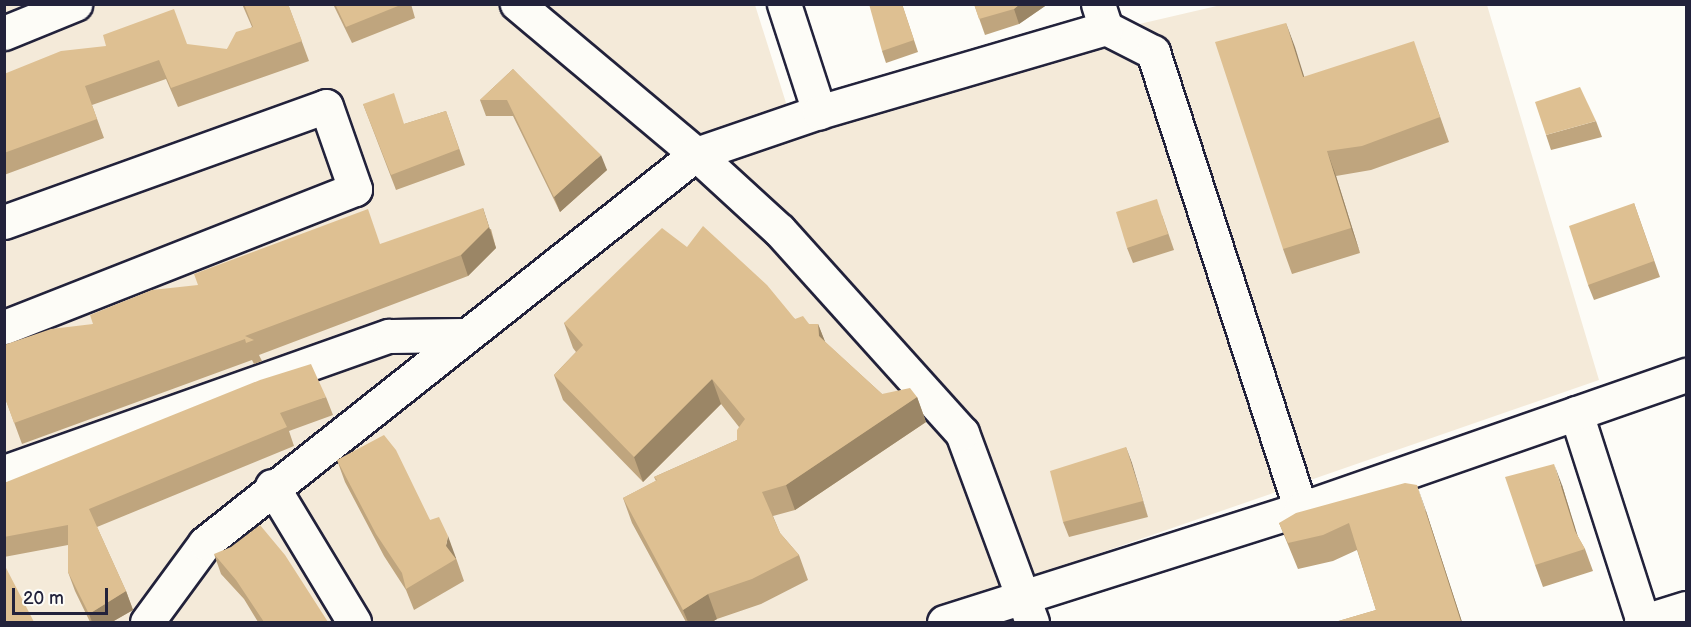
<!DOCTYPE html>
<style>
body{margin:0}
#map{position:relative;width:1691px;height:627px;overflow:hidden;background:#fdfcf7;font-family:"Balsamiq Sans",sans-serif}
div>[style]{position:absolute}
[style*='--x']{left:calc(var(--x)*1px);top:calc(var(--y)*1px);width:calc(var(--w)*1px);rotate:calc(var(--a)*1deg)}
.built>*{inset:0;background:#f4ead9}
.roads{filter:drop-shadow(2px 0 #22223b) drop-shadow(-2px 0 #22223b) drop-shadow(0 2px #22223b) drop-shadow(0 -2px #22223b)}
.minor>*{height:33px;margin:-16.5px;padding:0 16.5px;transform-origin:16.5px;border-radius:16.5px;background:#fdfcf7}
.wall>*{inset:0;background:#bfa57e}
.shaded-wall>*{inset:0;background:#9b8666}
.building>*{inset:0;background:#dec092}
span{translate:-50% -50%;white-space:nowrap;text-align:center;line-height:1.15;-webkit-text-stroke:4.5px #fdfcf7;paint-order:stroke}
.frame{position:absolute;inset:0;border:6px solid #22223b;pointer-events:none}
.scale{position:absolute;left:12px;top:588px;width:96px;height:27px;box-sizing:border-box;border:3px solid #22223b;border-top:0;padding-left:8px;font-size:18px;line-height:21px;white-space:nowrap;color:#22223b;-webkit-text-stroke:4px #fdfcf7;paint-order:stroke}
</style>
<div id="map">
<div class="built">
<i style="clip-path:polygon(4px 5px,755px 5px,787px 106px,1221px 5px,1487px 5px,1599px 380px,1002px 587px,1013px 622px,5px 622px)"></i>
</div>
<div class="roads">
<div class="minor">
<i style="--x:784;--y:4;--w:114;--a:72"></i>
<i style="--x:1098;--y:4;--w:25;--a:72"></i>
<i style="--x:1106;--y:28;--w:53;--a:27.1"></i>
<i style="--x:1153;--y:52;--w:480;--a:72.1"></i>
<i style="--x:4;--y:33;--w:77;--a:-22.2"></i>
<i style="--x:4;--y:222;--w:342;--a:-19.8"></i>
<i style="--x:326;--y:106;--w:88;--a:70.7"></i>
<i style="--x:355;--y:189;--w:377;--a:158.5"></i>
<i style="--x:1576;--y:413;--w:219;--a:72.2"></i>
<i style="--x:4;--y:472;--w:408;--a:-19.5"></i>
<i style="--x:389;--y:336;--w:76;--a:-0.8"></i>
<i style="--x:272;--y:486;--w:159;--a:58.9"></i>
<i style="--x:147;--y:622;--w:98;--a:-53.7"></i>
<i style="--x:205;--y:543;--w:626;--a:-38.39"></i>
<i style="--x:696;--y:154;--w:234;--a:-140"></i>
<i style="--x:944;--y:622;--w:374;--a:-17.6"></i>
<i style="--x:1301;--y:509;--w:408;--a:-19.2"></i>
<i style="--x:1032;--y:622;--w:202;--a:-110.3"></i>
<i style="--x:962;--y:433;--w:273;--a:-132"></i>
<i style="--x:779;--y:230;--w:113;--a:-137.5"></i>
<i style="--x:696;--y:154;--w:130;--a:-18.9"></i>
<i style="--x:819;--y:112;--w:299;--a:-16.3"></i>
<i style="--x:1641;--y:622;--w:47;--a:-17.3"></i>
</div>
</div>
<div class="wall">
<i style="clip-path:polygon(242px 4px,288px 4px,309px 61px,178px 107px,166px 79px,92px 105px,104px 138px,4px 175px,4px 74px,227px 49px,252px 27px)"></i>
<i style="clip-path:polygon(333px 4px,411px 4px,415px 18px,352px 43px)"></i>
<i style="clip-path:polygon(902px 4px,918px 52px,886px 63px,882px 51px)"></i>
<i style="clip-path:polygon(974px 4px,1048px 4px,1019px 24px,985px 35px)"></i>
<i style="clip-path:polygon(1286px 23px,1304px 77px,1422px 65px,1449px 142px,1371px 170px,1336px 176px,1360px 253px,1292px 274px,1283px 249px)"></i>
<i style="clip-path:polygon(513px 69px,607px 170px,560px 212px,513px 116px,486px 116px,480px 100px)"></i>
<i style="clip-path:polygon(363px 104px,404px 124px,446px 111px,465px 165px,396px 190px)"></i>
<i style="clip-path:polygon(1596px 121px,1602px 137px,1551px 150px,1546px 135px)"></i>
<i style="clip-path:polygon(1634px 203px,1660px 277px,1594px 300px,1588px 285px)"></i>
<i style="clip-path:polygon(1162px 215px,1174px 250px,1133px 263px,1127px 248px)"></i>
<i style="clip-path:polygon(491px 229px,496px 248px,468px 276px,259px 355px,262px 361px,254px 364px,252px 360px,22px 444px,4px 395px,93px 324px,381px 244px)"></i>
<i style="clip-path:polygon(687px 247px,795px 319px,809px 324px,818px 324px,825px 342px,882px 394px,917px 397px,926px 422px,795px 510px,773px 516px,780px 533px,799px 555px,808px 580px,761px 604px,717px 619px,712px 622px,686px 622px,632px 523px,623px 498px,656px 481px,654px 477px,737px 440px,739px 427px,721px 404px,643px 482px,563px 400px,554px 375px,576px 352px,573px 348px,564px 323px)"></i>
<i style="clip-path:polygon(326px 397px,333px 415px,289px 431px,294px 446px,97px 527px,126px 591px,133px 610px,112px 622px,90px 622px,75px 591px,68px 572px,68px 545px,4px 557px,4px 483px)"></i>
<i style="clip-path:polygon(1126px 447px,1148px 517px,1069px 537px,1063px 522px)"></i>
<i style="clip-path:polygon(337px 460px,430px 520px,456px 558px,464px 581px,414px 610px,406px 590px,384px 556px,345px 482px)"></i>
<i style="clip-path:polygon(1562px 485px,1577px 535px,1585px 549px,1593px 571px,1543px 587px,1535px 565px)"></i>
<i style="clip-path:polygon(1426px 511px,1462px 622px,1335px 622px,1376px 610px,1357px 550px,1333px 561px,1298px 569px,1279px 523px)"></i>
<i style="clip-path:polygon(214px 554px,328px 622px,258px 622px,244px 599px,221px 574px)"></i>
</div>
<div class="shaded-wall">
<i style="clip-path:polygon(1020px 4px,1048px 4px,1019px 24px,1014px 9px)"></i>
<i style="clip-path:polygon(1286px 23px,1295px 47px,1312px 102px,1303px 77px)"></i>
<i style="clip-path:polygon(1327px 151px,1336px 176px,1360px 253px,1351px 228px)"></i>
<i style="clip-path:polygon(601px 155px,607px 170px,560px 212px,554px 197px)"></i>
<i style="clip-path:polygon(483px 208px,496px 248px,468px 276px,461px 255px)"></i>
<i style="clip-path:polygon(818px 324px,828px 349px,819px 336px)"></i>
<i style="clip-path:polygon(712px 379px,721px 404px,643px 482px,634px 457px)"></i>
<i style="clip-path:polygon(917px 397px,926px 422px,795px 510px,786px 485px)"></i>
<i style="clip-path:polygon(1126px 447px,1132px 463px,1148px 517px,1143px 501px)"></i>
<i style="clip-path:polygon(1554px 464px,1562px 485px,1583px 553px,1575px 531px)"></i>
<i style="clip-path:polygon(1417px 485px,1426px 511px,1462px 622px,1461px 622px)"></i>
<i style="clip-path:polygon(448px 536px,456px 558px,455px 560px,446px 546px)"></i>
<i style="clip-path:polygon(126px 591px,133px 610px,112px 622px,92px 622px,89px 614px)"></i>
<i style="clip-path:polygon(708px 594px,717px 619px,712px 622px,688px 622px,683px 610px)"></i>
</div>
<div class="building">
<i style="clip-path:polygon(244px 4px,288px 4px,302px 41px,171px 88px,159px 60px,85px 86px,97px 119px,4px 153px,4px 74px,61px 51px,106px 46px,103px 35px,174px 9px,187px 44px,227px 49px,236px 32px,253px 27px)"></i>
<i style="clip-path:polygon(335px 4px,403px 4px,346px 27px)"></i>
<i style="clip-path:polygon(869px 4px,902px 4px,914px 40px,882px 51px)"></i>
<i style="clip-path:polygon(974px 4px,1020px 4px,1014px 9px,979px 19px)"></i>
<i style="clip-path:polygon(1286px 23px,1303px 77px,1414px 41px,1440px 117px,1362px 146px,1327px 151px,1351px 228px,1283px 249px,1215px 42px)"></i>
<i style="clip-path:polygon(513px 69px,601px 155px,554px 197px,507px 100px,480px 100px)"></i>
<i style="clip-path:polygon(1580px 87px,1596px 121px,1546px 135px,1535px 102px)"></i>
<i style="clip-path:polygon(394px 93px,404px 124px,446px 111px,459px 149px,391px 175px,363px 104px)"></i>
<i style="clip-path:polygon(1157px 199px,1168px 234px,1127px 248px,1116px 212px)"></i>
<i style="clip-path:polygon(1634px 203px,1654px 261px,1588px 285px,1569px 226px)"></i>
<i style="clip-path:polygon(483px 208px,489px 227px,461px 255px,245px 336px,254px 340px,246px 343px,245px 339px,14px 423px,4px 395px,4px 345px,51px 329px,93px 324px,90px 315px,152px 290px,198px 285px,194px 274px,368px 209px,380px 244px)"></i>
<i style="clip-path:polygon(703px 226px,767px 285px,795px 319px,803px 316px,809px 324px,818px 324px,819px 336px,882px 394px,910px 388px,917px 397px,786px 485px,762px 492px,780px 533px,799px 555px,752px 579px,708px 594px,683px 610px,623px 498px,657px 480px,654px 477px,737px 440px,737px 430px,745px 419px,712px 379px,634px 457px,554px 375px,583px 345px,564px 323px,662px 228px,687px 247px)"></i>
<i style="clip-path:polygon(311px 364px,326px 397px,280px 413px,287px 427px,89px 509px,126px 591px,89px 614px,68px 572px,68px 525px,4px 537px,4px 483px,260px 380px)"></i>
<i style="clip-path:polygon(384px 435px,396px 450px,430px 520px,439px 517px,448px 536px,446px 546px,456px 559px,406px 589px,402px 573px,376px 534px,337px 460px)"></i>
<i style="clip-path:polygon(1126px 447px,1143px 501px,1063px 522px,1050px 471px)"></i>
<i style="clip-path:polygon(1554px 464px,1575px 531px,1585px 549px,1535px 565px,1505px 477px)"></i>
<i style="clip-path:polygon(1405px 483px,1417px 485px,1461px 622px,1335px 622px,1376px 610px,1349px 523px,1323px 535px,1288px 543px,1279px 523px,1296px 513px)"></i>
<i style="clip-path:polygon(260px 525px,285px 555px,328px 622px,264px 622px,236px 580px,214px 554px,231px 547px)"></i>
<i style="clip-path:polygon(4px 564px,34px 622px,4px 622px)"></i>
</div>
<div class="frame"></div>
<div class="scale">20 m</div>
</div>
